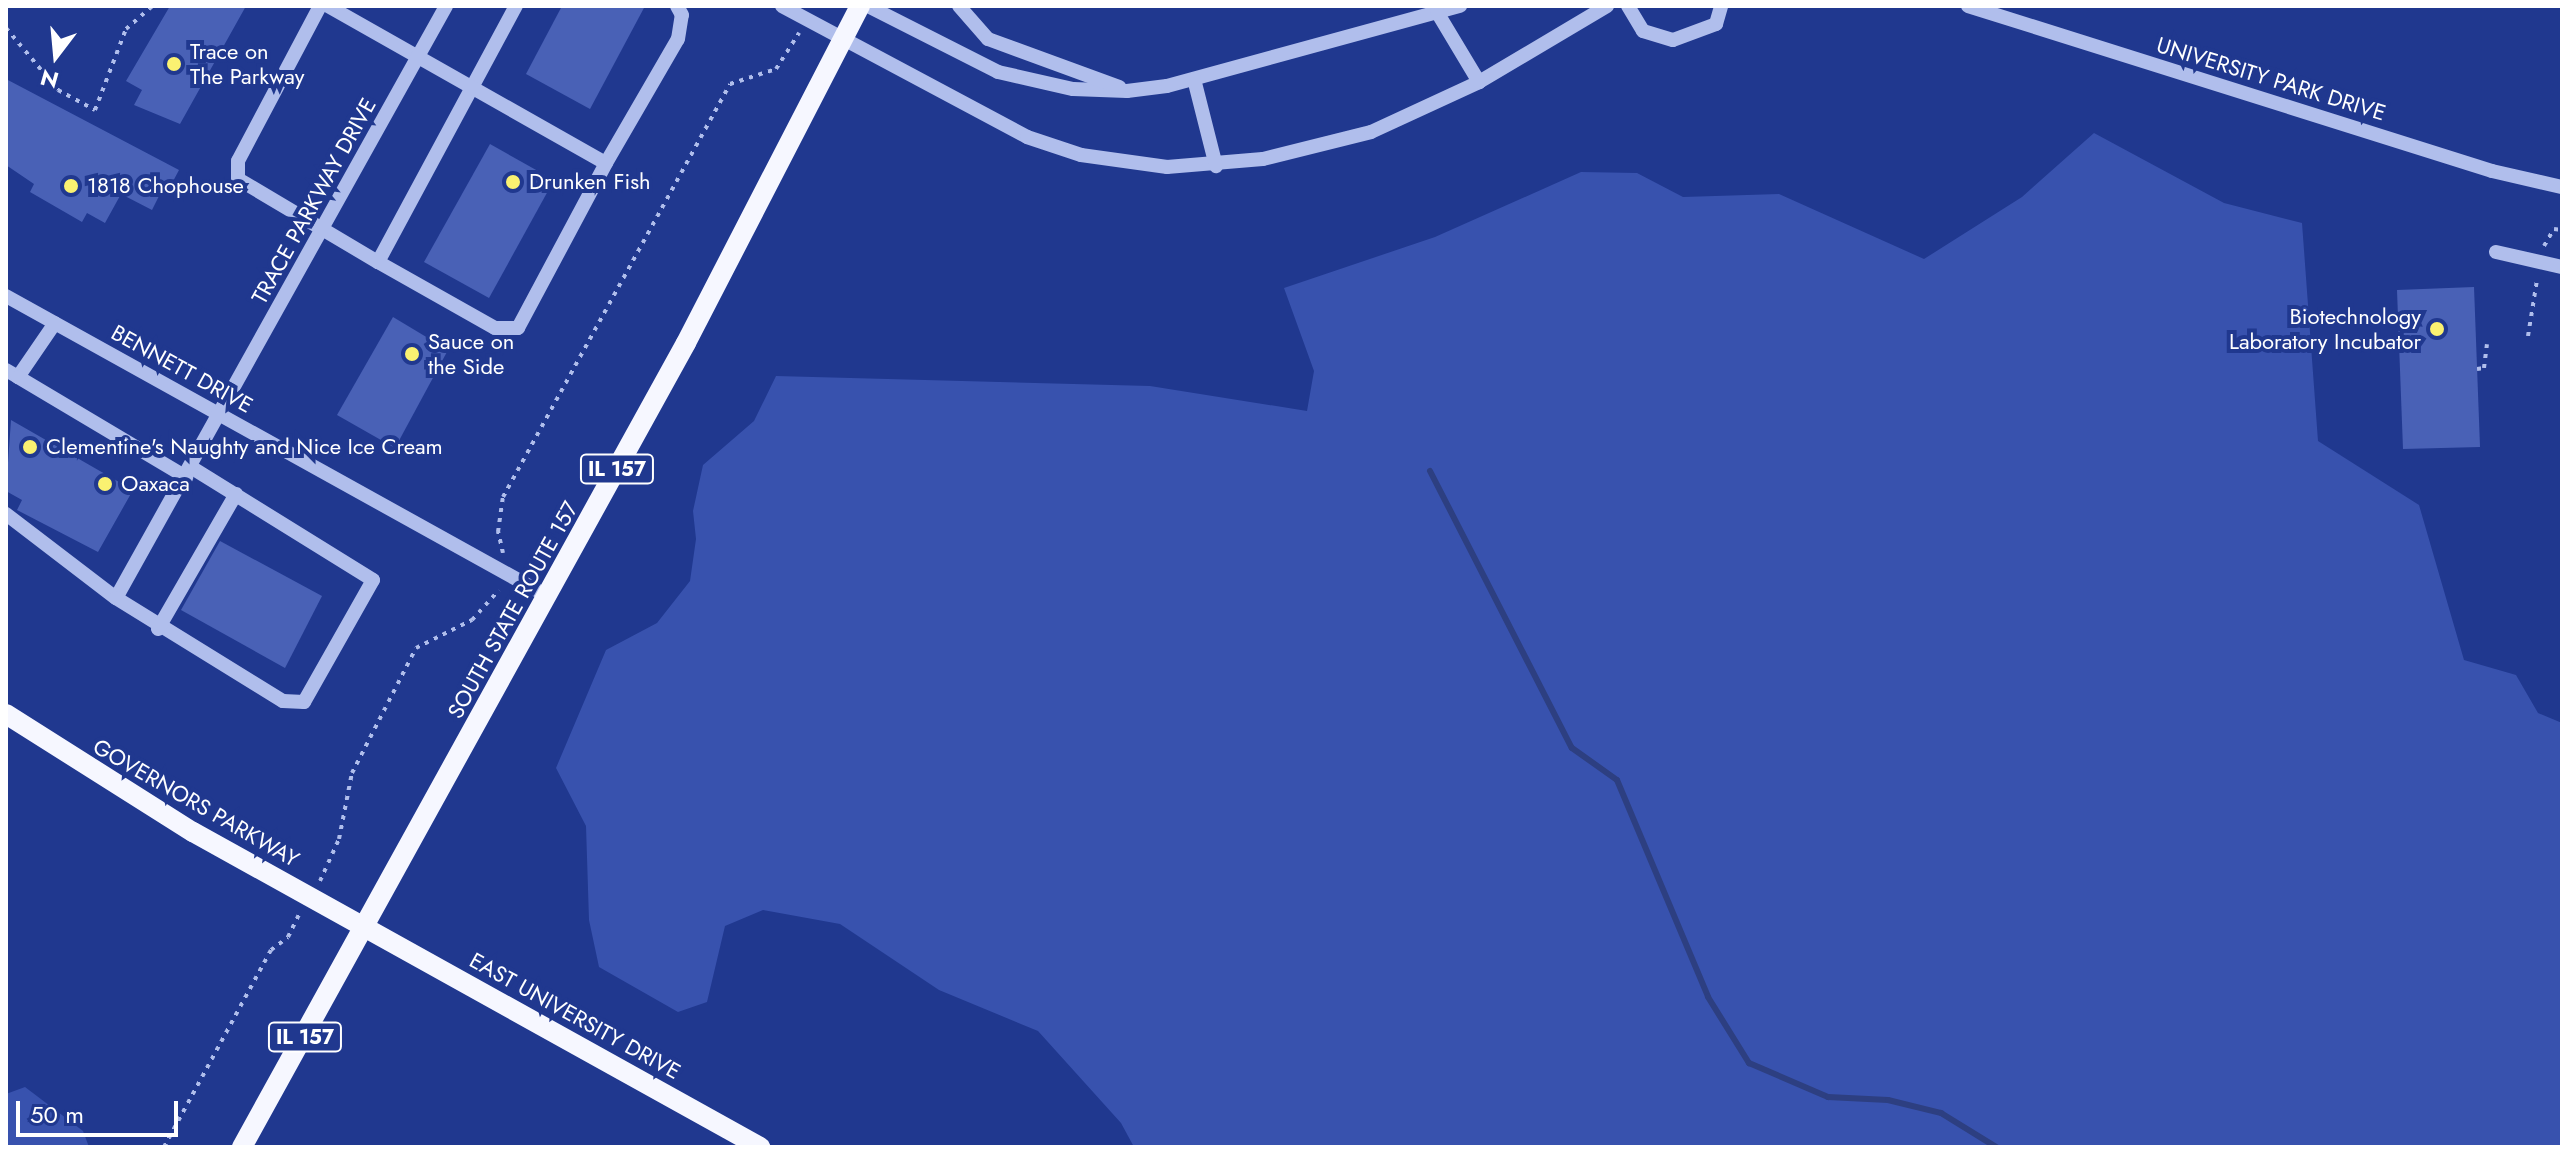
<!DOCTYPE html>
<style>
body{margin:0}
#map{position:relative;width:2568px;height:1153px;overflow:hidden;background:#20388f;font-family:Jost,sans-serif}
div>[style]{position:absolute}
[style*='--x']{left:calc(var(--x)*1px);top:calc(var(--y)*1px);width:calc(var(--w)*1px);rotate:calc(var(--a)*1deg)}
.green>*{inset:0;background:#3852ae}
.stream>*{height:6px;margin:-3px;padding:0 3px;transform-origin:3px;border-radius:3px;background:#2d3f81}
.building>*{inset:0;background:#4961b6}
.path>*{height:4px;margin-top:-2px;transform-origin:0;background:repeating-linear-gradient(90deg,#b0beec 0 4px,transparent 0 10px)}
.minor>*{height:14px;margin:-7px;padding:0 7px;transform-origin:7px;border-radius:7px;background:#b0beec}
.major>*{height:20px;margin:-10px;padding:0 10px;transform-origin:10px;border-radius:10px;background:#f6f7ff}
.dots>*{width:22px;height:22px;translate:-50% -50%;box-sizing:border-box;border:4px solid #20388f;border-radius:50%}
span{translate:-50% -50%;white-space:nowrap;text-align:center;line-height:1.15;-webkit-text-stroke:8px #20388f;paint-order:stroke}
.shield-label span{padding:2px 6px;background:#20388f;border:2px solid;border-radius:6px;-webkit-text-stroke-width:0}
.shield-label{font-size:20px;color:#fff;font-weight:700}
.poi-label{font-size:22px;color:#fff}
.left{translate:0 -50%;text-align:left}
.right{translate:-100% -50%;text-align:right}
.street-label{font-size:22px;color:#fff}
.frame{position:absolute;inset:0;border:8px solid #fff;pointer-events:none}
.north{position:absolute;left:16px;top:16px;width:80px;height:80px;-webkit-text-stroke:6px #20388f;paint-order:stroke;rotate:196deg;font-size:22px;font-weight:700;line-height:32px;text-align:center;color:#fff}
.north::after{content:'';display:block;margin:auto;width:28px;height:36px;background:#fff;clip-path:polygon(50% 0,100% 100%,50% 72%,0 100%)}
.scale{position:absolute;left:16px;top:1101px;width:162px;height:36px;box-sizing:border-box;border:4px solid #fff;border-top:0;padding-left:10px;font-size:24px;line-height:28px;white-space:nowrap;color:#fff;-webkit-text-stroke:6px #20388f;paint-order:stroke}
</style>
<div id="map">
<div class="green">
<i style="clip-path:polygon(2094px 133px,2224px 203px,2302px 223px,2318px 441px,2419px 505px,2464px 660px,2516px 675px,2538px 713px,2562px 723px,2562px 1147px,1134px 1147px,1121px 1123px,1038px 1031px,939px 990px,840px 924px,763px 910px,725px 926px,707px 1002px,678px 1012px,599px 967px,589px 920px,586px 826px,556px 768px,606px 650px,657px 623px,690px 581px,696px 539px,693px 511px,703px 465px,754px 421px,776px 376px,1150px 386px,1307px 411px,1314px 371px,1284px 288px,1435px 237px,1581px 172px,1637px 173px,1683px 197px,1779px 194px,1924px 259px,2022px 197px)"></i>
<i style="clip-path:polygon(25px 1087px,83px 1131px,89px 1147px,6px 1147px,6px 1094px)"></i>
</div>
<div class="stream">
<i style="--x:1430;--y:471;--w:311;--a:62.9"></i>
<i style="--x:1572;--y:748;--w:55;--a:35.4"></i>
<i style="--x:1617;--y:780;--w:235;--a:67.2"></i>
<i style="--x:1708;--y:997;--w:78;--a:58.2"></i>
<i style="--x:1749;--y:1063;--w:86;--a:23.3"></i>
<i style="--x:1828;--y:1097;--w:60;--a:2.9"></i>
<i style="--x:1888;--y:1100;--w:55;--a:13.8"></i>
<i style="--x:1941;--y:1113;--w:65;--a:31.7"></i>
</div>
<div class="building">
<i style="clip-path:polygon(170px 6px,246px 6px,180px 124px,134px 105px,142px 90px,126px 81px)"></i>
<i style="clip-path:polygon(562px 6px,645px 6px,590px 109px,526px 74px)"></i>
<i style="clip-path:polygon(6px 79px,179px 170px,170px 187px,165px 184px,152px 210px,121px 194px,105px 223px,87px 213px,82px 222px,30px 192px,34px 184px,6px 165px)"></i>
<i style="clip-path:polygon(490px 144px,554px 180px,489px 298px,424px 262px)"></i>
<i style="clip-path:polygon(2474px 287px,2480px 447px,2403px 449px,2397px 290px)"></i>
<i style="clip-path:polygon(393px 317px,448px 350px,395px 448px,337px 415px)"></i>
<i style="clip-path:polygon(11px 420px,133px 490px,98px 552px,17px 510px,22px 500px,6px 491px)"></i>
<i style="clip-path:polygon(220px 541px,322px 596px,285px 668px,181px 610px)"></i>
</div>
<div class="path">
<i style="--x:6;--y:28;--w:81;--a:50"></i>
<i style="--x:58;--y:90;--w:42;--a:28.4"></i>
<i style="--x:95;--y:110;--w:87;--a:-69.1"></i>
<i style="--x:126;--y:29;--w:35;--a:-41"></i>
<i style="--x:2544;--y:246;--w:20;--a:-60"></i>
<i style="--x:2554;--y:229;--w:8;--a:7"></i>
<i style="--x:2528;--y:336;--w:57;--a:-80.9"></i>
<i style="--x:2477;--y:369;--w:7;--a:-8"></i>
<i style="--x:2484;--y:368;--w:24;--a:-83"></i>
<i style="--x:503;--y:553;--w:22;--a:-103"></i>
<i style="--x:498;--y:532;--w:35;--a:-82"></i>
<i style="--x:503;--y:497;--w:471;--a:-61.2"></i>
<i style="--x:730;--y:84;--w:48;--a:-18.1"></i>
<i style="--x:776;--y:69;--w:43;--a:-57.4"></i>
<i style="--x:320;--y:881;--w:46;--a:-65.7"></i>
<i style="--x:339;--y:839;--w:67;--a:-78.9"></i>
<i style="--x:352;--y:773;--w:140;--a:-62.9"></i>
<i style="--x:416;--y:648;--w:63;--a:-26.6"></i>
<i style="--x:472;--y:620;--w:40;--a:-48"></i>
<i style="--x:164;--y:1147;--w:224;--a:-61.5"></i>
<i style="--x:271;--y:950;--w:21;--a:-37"></i>
<i style="--x:288;--y:937;--w:28;--a:-64"></i>
</div>
<div class="minor">
<i style="--x:320;--y:6;--w:175;--a:117.9"></i>
<i style="--x:238;--y:161;--w:18;--a:90"></i>
<i style="--x:238;--y:179;--w:163;--a:30.7"></i>
<i style="--x:378;--y:262;--w:291;--a:-61.7"></i>
<i style="--x:328;--y:6;--w:319;--a:29.5"></i>
<i style="--x:606;--y:163;--w:143;--a:-59.9"></i>
<i style="--x:678;--y:39;--w:24;--a:-81"></i>
<i style="--x:682;--y:15;--w:10;--a:-119"></i>
<i style="--x:782;--y:6;--w:278;--a:28.1"></i>
<i style="--x:1027;--y:137;--w:57;--a:18.4"></i>
<i style="--x:1081;--y:155;--w:87;--a:7.9"></i>
<i style="--x:1167;--y:167;--w:96;--a:-4.8"></i>
<i style="--x:1263;--y:159;--w:111;--a:-14"></i>
<i style="--x:1371;--y:132;--w:119;--a:-24.8"></i>
<i style="--x:1479;--y:82;--w:149;--a:-30.7"></i>
<i style="--x:868;--y:6;--w:146;--a:26.9"></i>
<i style="--x:998;--y:72;--w:77;--a:12.8"></i>
<i style="--x:1073;--y:89;--w:54;--a:2.1"></i>
<i style="--x:1127;--y:91;--w:40;--a:-7.1"></i>
<i style="--x:1167;--y:86;--w:304;--a:-15.3"></i>
<i style="--x:959;--y:6;--w:44;--a:48.7"></i>
<i style="--x:988;--y:39;--w:140;--a:20.1"></i>
<i style="--x:1628;--y:6;--w:29;--a:59"></i>
<i style="--x:1643;--y:31;--w:31;--a:17"></i>
<i style="--x:1673;--y:40;--w:46;--a:-20.4"></i>
<i style="--x:1716;--y:24;--w:19;--a:-74"></i>
<i style="--x:1968;--y:6;--w:549;--a:17.48"></i>
<i style="--x:2492;--y:171;--w:72;--a:12.9"></i>
<i style="--x:1437;--y:12;--w:82;--a:59"></i>
<i style="--x:1194;--y:79;--w:90;--a:75.8"></i>
<i style="--x:2496;--y:252;--w:68;--a:12.8"></i>
<i style="--x:378;--y:262;--w:134;--a:29.4"></i>
<i style="--x:495;--y:328;--w:23;--a:0"></i>
<i style="--x:518;--y:328;--w:187;--a:-61.9"></i>
<i style="--x:6;--y:296;--w:619;--a:29.01"></i>
<i style="--x:6;--y:370;--w:14;--a:30"></i>
<i style="--x:18;--y:377;--w:65;--a:-55.6"></i>
<i style="--x:18;--y:377;--w:196;--a:30.8"></i>
<i style="--x:6;--y:514;--w:138;--a:37.4"></i>
<i style="--x:116;--y:598;--w:678;--a:-60.86"></i>
<i style="--x:116;--y:598;--w:196;--a:31.7"></i>
<i style="--x:283;--y:701;--w:21;--a:3"></i>
<i style="--x:304;--y:702;--w:140;--a:-60.5"></i>
<i style="--x:373;--y:580;--w:214;--a:-148.2"></i>
<i style="--x:158;--y:629;--w:156;--a:-60"></i>
</div>
<div class="major">
<i style="--x:6;--y:714;--w:221;--a:32.3"></i>
<i style="--x:193;--y:832;--w:649;--a:29.05"></i>
<i style="--x:242;--y:1147;--w:918;--a:-61.09"></i>
<i style="--x:686;--y:343;--w:379;--a:-62.7"></i>
</div>
<div class="dots">
<i style="left:174px;top:64px;background:#faf171"></i>
<i style="left:513px;top:182px;background:#faf171"></i>
<i style="left:71px;top:186px;background:#faf171"></i>
<i style="left:2437px;top:329px;background:#faf171"></i>
<i style="left:412px;top:354px;background:#faf171"></i>
<i style="left:30px;top:447px;background:#faf171"></i>
<i style="left:105px;top:484px;background:#faf171"></i>
</div>
<div class="shield-label">
<span style="left:617px;top:469px">IL 157</span>
<span style="left:305px;top:1037px">IL 157</span>
</div>
<div class="poi-label">
<span class="left" style="left:190px;top:64px">Trace on<br>The Parkway</span>
<span class="left" style="left:529px;top:182px">Drunken Fish</span>
<span class="left" style="left:87px;top:186px">1818 Chophouse</span>
<span class="right" style="left:2421px;top:329px">Biotechnology<br>Laboratory Incubator</span>
<span class="left" style="left:428px;top:354px">Sauce on<br>the Side</span>
<span class="left" style="left:46px;top:447px">Clementine's Naughty and Nice Ice Cream</span>
<span class="left" style="left:121px;top:484px">Oaxaca</span>
</div>
<div class="street-label">
<span style="left:2271px;top:79px;rotate:17deg">UNIVERSITY PARK DRIVE</span>
<span style="left:314px;top:201px;rotate:-61deg">TRACE PARKWAY DRIVE</span>
<span style="left:182px;top:369px;rotate:29deg">BENNETT DRIVE</span>
<span style="left:513px;top:610px;rotate:-61deg">SOUTH STATE ROUTE 157</span>
<span style="left:196px;top:803px;rotate:30deg">GOVERNORS PARKWAY</span>
<span style="left:575px;top:1016px;rotate:29deg">EAST UNIVERSITY DRIVE</span>
</div>
<div class="frame"></div>
<div class="north">N</div>
<div class="scale">50 m</div>
</div>
